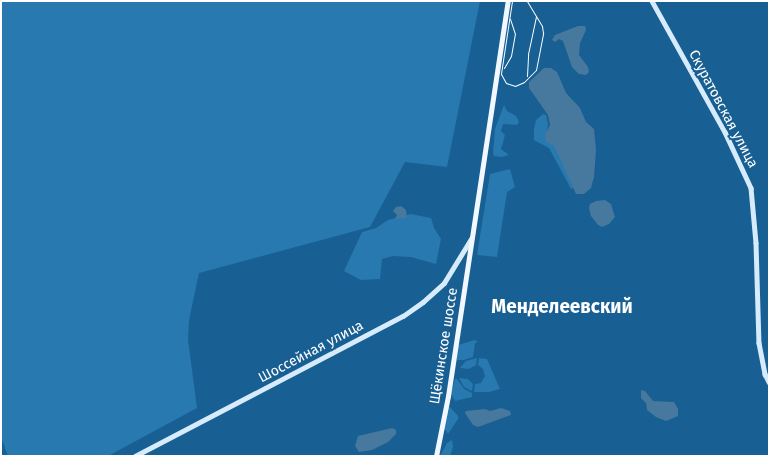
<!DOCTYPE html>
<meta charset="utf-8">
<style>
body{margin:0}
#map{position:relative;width:770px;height:457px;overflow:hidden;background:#185f93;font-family:"Fira Sans",sans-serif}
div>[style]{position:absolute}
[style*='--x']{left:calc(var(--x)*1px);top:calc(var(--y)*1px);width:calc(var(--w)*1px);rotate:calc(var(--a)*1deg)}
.green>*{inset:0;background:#2779af}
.water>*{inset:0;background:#46799d}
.secondary>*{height:4.5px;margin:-2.25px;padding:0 2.25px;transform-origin:2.25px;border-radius:2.25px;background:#d6ebfb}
.primary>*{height:5px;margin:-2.5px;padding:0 2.5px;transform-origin:2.5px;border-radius:2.5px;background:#f1f8ff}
.tram>*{height:1px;margin:-0.5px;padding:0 0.5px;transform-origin:0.5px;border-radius:0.5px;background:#fff}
span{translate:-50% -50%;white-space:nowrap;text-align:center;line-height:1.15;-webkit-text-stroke:4px #185f93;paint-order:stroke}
.street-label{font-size:14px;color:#fff}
.district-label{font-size:19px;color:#fff;font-weight:700}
.frame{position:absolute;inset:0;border:2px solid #fff;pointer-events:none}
</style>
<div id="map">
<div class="green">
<i style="clip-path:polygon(1px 1px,480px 1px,447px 167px,405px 162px,370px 227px,199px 273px,189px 320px,188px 340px,197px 408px,108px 456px,8px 456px,1px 437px)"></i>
<i style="clip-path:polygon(504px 105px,507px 111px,516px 116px,519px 122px,517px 125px,503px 124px,501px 131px,505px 135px,501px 149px,509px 155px,502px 157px,494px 156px,493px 153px,495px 129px)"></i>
<i style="clip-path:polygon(543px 114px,546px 115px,548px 124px,547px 135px,552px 138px,575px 187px,571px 189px,549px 148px,534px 140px,534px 129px,536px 120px)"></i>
<i style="clip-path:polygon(510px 169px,515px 187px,507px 192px,497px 257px,477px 255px,490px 174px)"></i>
<i style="clip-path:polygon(411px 214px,431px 218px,434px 228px,441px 239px,436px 264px,411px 257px,393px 256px,382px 259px,380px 279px,361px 280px,344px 271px,362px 232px,376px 228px,388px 220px)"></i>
<i style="clip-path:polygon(475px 340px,478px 342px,475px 343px,473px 357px,464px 360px,457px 360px,456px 352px,458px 345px)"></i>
<i style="clip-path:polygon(477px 358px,476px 365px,469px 369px,460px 368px,466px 361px)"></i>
<i style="clip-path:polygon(479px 358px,487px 359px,500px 389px,489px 392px,474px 392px,475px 384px,481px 383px,485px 376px,483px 369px,478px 365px)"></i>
<i style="clip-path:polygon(459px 378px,468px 379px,473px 384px,472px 391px,464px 387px)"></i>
<i style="clip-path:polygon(455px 379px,457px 379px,464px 389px,472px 393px,472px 397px,455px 401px,451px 394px)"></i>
<i style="clip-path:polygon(450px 407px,458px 416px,458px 419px,448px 434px,444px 428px,447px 408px)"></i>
<i style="clip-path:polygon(452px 440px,453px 447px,450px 456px,440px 456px,447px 443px)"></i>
</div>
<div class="water">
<i style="clip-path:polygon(578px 26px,585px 26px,586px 30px,580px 43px,579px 55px,588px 67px,589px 72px,586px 75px,579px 74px,572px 67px,563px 41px,559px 39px,555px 42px,552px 40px,555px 35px)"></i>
<i style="clip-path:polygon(544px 68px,551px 68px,557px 72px,566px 93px,580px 108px,586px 122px,594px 129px,596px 150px,594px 177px,591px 188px,584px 194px,576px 194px,554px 146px,546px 142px,545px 136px,550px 125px,548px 115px,529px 88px,529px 82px)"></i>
<i style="clip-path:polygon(605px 200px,611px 204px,615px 217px,609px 224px,602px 227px,598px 225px,591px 216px,589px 208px,590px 204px,596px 201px)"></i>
<i style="clip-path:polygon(401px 206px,406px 210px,407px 218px,395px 219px,397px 215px,393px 211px,396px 207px)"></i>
<i style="clip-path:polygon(641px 390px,645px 391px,653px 401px,674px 402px,678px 409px,678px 416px,666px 421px,656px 417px,647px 410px,646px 403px,641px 398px)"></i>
<i style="clip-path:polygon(501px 408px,510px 411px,511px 415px,478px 427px,473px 425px,465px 413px,466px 411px,485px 409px,490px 411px)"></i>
<i style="clip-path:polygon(392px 428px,396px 430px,396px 434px,388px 442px,372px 450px,359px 452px,355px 446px,358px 436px)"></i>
</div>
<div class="secondary">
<i style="--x:652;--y:1;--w:150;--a:60.9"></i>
<i style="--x:725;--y:132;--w:62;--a:65.1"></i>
<i style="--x:751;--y:188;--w:55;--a:84.8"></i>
<i style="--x:756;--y:243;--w:100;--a:88.3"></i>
<i style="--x:759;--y:343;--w:32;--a:79"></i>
<i style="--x:765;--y:374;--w:9;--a:63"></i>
<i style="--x:135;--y:456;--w:302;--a:-27.6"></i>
<i style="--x:403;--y:316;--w:24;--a:-35"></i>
<i style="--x:423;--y:302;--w:28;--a:-42"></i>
<i style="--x:444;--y:283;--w:52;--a:-58.5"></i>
</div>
<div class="primary">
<i style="--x:436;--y:456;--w:61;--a:-78.7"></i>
<i style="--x:448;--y:396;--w:400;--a:-81.4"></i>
</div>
<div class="tram">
<i style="--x:512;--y:1;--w:74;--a:98.6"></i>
<i style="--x:501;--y:74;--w:10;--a:61"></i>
<i style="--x:506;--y:83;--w:9;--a:18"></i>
<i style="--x:515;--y:86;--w:10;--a:-24"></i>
<i style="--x:524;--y:82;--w:17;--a:-45"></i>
<i style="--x:536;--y:70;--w:38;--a:-79"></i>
<i style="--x:543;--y:33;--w:7;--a:-98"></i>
<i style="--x:542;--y:26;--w:29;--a:-121"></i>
<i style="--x:504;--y:68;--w:14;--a:-60"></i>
<i style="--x:511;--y:56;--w:22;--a:-80"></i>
<i style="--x:515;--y:34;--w:16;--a:-108"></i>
<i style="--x:527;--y:76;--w:22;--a:-87"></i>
<i style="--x:528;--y:54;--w:38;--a:-78"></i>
</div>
<div class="street-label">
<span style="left:723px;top:109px;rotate:62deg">Скуратовская улица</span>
<span style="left:444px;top:346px;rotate:-81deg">Щёкинское шоссе</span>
<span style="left:311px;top:352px;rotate:-28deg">Шоссейная улица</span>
</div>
<div class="district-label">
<span style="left:562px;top:307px">Менделеевский</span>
</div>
<div class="frame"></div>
</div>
